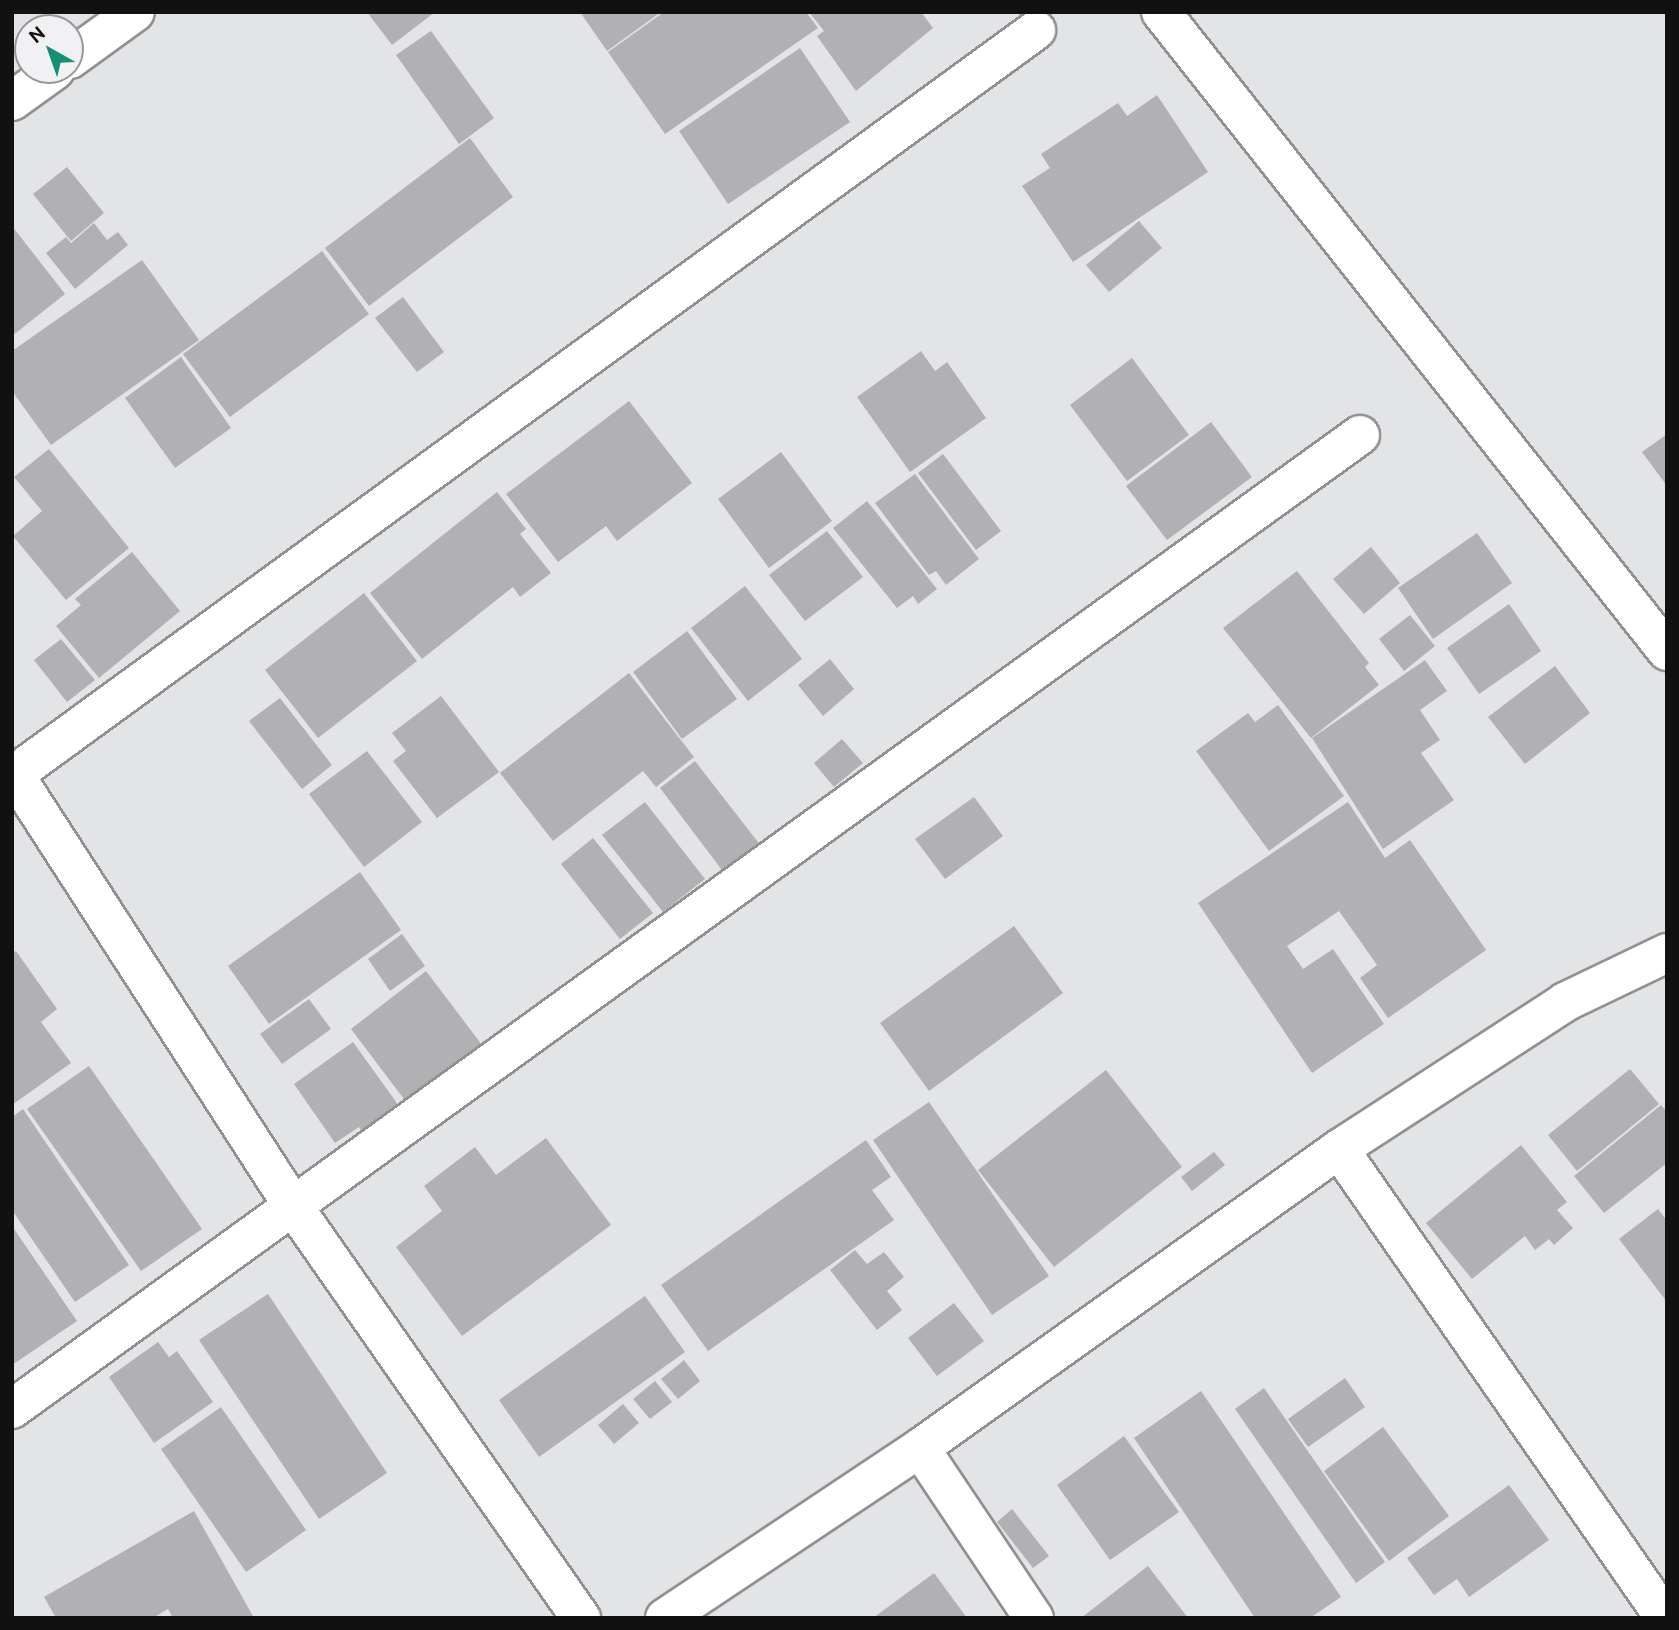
<!DOCTYPE html>
<style>
body{margin:0}
#map{position:relative;width:1679px;height:1630px;overflow:hidden;background:#e3e4e6;font-family:Ubuntu,sans-serif}
div>[style]{position:absolute}
[style*='--x']{left:calc(var(--x)*1px);top:calc(var(--y)*1px);width:calc(var(--w)*1px);rotate:calc(var(--a)*1deg)}
.building>*{inset:0;background:#b1b1b3}
.roads{filter:drop-shadow(2px 0 #919193) drop-shadow(-2px 0 #919193) drop-shadow(0 2px #919193) drop-shadow(0 -2px #919193)}
.minor>*{height:38px;margin:-19px;padding:0 19px;transform-origin:19px;border-radius:19px;background:#fff}
span{translate:-50% -50%;white-space:nowrap;text-align:center;line-height:1.15;-webkit-text-stroke:6px #f1f1f3;paint-order:stroke}
.frame{position:absolute;inset:0;border:14px solid #111112;pointer-events:none}
.north{position:absolute;left:14px;top:14px;width:70px;height:70px;box-sizing:border-box;background:#f1f1f3;border:2px solid #979799;border-radius:50%;rotate:320deg;font-size:19px;font-weight:700;line-height:28px;text-align:center;color:#111112}
.north::after{content:'';display:block;margin:auto;width:24px;height:32px;background:#149075;clip-path:polygon(50% 0,100% 100%,50% 72%,0 100%)}
</style>
<div id="map">
<div class="building">
<i style="clip-path:polygon(367px 12px,435px 12px,392px 45px)"></i>
<i style="clip-path:polygon(580px 12px,661px 12px,607px 51px)"></i>
<i style="clip-path:polygon(664px 12px,806px 12px,818px 28px,665px 134px,608px 52px)"></i>
<i style="clip-path:polygon(809px 12px,921px 12px,933px 28px,856px 91px,817px 36px,824px 31px)"></i>
<i style="clip-path:polygon(431px 31px,494px 118px,459px 144px,396px 55px)"></i>
<i style="clip-path:polygon(800px 48px,850px 122px,728px 204px,679px 131px)"></i>
<i style="clip-path:polygon(1157px 95px,1208px 172px,1073px 262px,1022px 186px,1050px 168px,1041px 154px,1118px 103px,1127px 116px)"></i>
<i style="clip-path:polygon(470px 138px,513px 197px,369px 306px,325px 248px)"></i>
<i style="clip-path:polygon(67px 167px,104px 213px,71px 241px,33px 194px)"></i>
<i style="clip-path:polygon(1139px 221px,1162px 248px,1109px 292px,1086px 265px)"></i>
<i style="clip-path:polygon(94px 223px,107px 240px,118px 232px,128px 245px,75px 289px,46px 253px,66px 237px,71px 243px)"></i>
<i style="clip-path:polygon(12px 226px,65px 294px,12px 336px)"></i>
<i style="clip-path:polygon(322px 251px,369px 314px,230px 417px,183px 354px)"></i>
<i style="clip-path:polygon(142px 260px,199px 340px,51px 445px,12px 391px,12px 351px)"></i>
<i style="clip-path:polygon(403px 297px,444px 352px,417px 372px,375px 318px)"></i>
<i style="clip-path:polygon(921px 351px,935px 371px,947px 362px,986px 418px,910px 472px,857px 397px)"></i>
<i style="clip-path:polygon(181px 357px,231px 428px,175px 468px,125px 398px)"></i>
<i style="clip-path:polygon(1132px 358px,1189px 435px,1127px 481px,1070px 405px)"></i>
<i style="clip-path:polygon(629px 401px,692px 483px,617px 541px,606px 526px,558px 562px,506px 494px)"></i>
<i style="clip-path:polygon(1211px 422px,1252px 477px,1167px 540px,1126px 486px)"></i>
<i style="clip-path:polygon(1667px 434px,1667px 486px,1642px 452px)"></i>
<i style="clip-path:polygon(49px 449px,129px 548px,66px 600px,13px 536px,42px 511px,14px 477px)"></i>
<i style="clip-path:polygon(781px 452px,832px 521px,769px 568px,718px 499px)"></i>
<i style="clip-path:polygon(943px 454px,1001px 531px,976px 550px,918px 473px)"></i>
<i style="clip-path:polygon(915px 474px,979px 559px,946px 585px,936px 571px,929px 575px,875px 503px)"></i>
<i style="clip-path:polygon(497px 492px,526px 529px,520px 534px,551px 573px,520px 597px,513px 587px,422px 659px,370px 593px)"></i>
<i style="clip-path:polygon(867px 501px,937px 589px,918px 604px,913px 596px,897px 608px,833px 528px)"></i>
<i style="clip-path:polygon(827px 531px,863px 577px,805px 621px,769px 575px)"></i>
<i style="clip-path:polygon(1477px 533px,1512px 583px,1433px 639px,1398px 588px)"></i>
<i style="clip-path:polygon(1371px 547px,1400px 583px,1364px 614px,1333px 579px)"></i>
<i style="clip-path:polygon(132px 552px,180px 611px,99px 678px,56px 626px,81px 605px,75px 599px)"></i>
<i style="clip-path:polygon(1297px 571px,1369px 663px,1365px 667px,1379px 685px,1311px 738px,1223px 628px)"></i>
<i style="clip-path:polygon(745px 586px,802px 659px,748px 701px,691px 628px)"></i>
<i style="clip-path:polygon(364px 593px,417px 661px,318px 738px,265px 670px)"></i>
<i style="clip-path:polygon(1509px 604px,1541px 651px,1479px 694px,1447px 648px)"></i>
<i style="clip-path:polygon(1410px 615px,1435px 646px,1404px 671px,1379px 639px)"></i>
<i style="clip-path:polygon(687px 631px,737px 699px,682px 739px,633px 672px)"></i>
<i style="clip-path:polygon(61px 639px,95px 680px,67px 702px,34px 660px)"></i>
<i style="clip-path:polygon(830px 659px,854px 689px,823px 716px,798px 685px)"></i>
<i style="clip-path:polygon(1425px 660px,1447px 691px,1420px 710px,1440px 740px,1421px 753px,1454px 800px,1383px 849px,1312px 738px)"></i>
<i style="clip-path:polygon(1555px 666px,1590px 713px,1525px 764px,1488px 717px)"></i>
<i style="clip-path:polygon(629px 673px,694px 757px,656px 787px,643px 771px,553px 841px,500px 773px)"></i>
<i style="clip-path:polygon(441px 696px,499px 772px,437px 818px,393px 761px,406px 751px,392px 733px)"></i>
<i style="clip-path:polygon(280px 698px,332px 765px,302px 789px,249px 721px)"></i>
<i style="clip-path:polygon(1278px 705px,1344px 796px,1269px 851px,1196px 751px,1248px 713px,1255px 722px)"></i>
<i style="clip-path:polygon(842px 739px,863px 763px,834px 787px,814px 763px)"></i>
<i style="clip-path:polygon(367px 751px,422px 822px,364px 867px,309px 794px)"></i>
<i style="clip-path:polygon(695px 761px,761px 846px,725px 874px,660px 788px)"></i>
<i style="clip-path:polygon(974px 797px,1003px 836px,945px 879px,915px 839px)"></i>
<i style="clip-path:polygon(645px 802px,705px 879px,663px 912px,602px 835px)"></i>
<i style="clip-path:polygon(1348px 802px,1385px 858px,1410px 840px,1486px 950px,1388px 1018px,1360px 978px,1377px 965px,1339px 911px,1287px 946px,1303px 969px,1333px 949px,1384px 1024px,1312px 1073px,1198px 903px)"></i>
<i style="clip-path:polygon(593px 838px,653px 913px,620px 939px,561px 864px)"></i>
<i style="clip-path:polygon(360px 872px,401px 930px,269px 1024px,228px 966px)"></i>
<i style="clip-path:polygon(1014px 926px,1063px 993px,929px 1091px,880px 1023px)"></i>
<i style="clip-path:polygon(402px 934px,425px 966px,390px 991px,368px 959px)"></i>
<i style="clip-path:polygon(16px 951px,57px 1009px,41px 1022px,71px 1063px,12px 1105px,12px 953px)"></i>
<i style="clip-path:polygon(426px 971px,482px 1045px,407px 1103px,351px 1029px)"></i>
<i style="clip-path:polygon(309px 999px,331px 1029px,282px 1064px,260px 1034px)"></i>
<i style="clip-path:polygon(353px 1042px,399px 1106px,363px 1133px,359px 1127px,335px 1143px,294px 1084px)"></i>
<i style="clip-path:polygon(89px 1066px,202px 1229px,141px 1271px,27px 1109px)"></i>
<i style="clip-path:polygon(1630px 1069px,1659px 1104px,1577px 1171px,1548px 1135px)"></i>
<i style="clip-path:polygon(1106px 1070px,1182px 1167px,1054px 1267px,978px 1170px)"></i>
<i style="clip-path:polygon(929px 1102px,1049px 1276px,992px 1315px,873px 1140px)"></i>
<i style="clip-path:polygon(1661px 1105px,1667px 1112px,1667px 1163px,1604px 1213px,1574px 1176px)"></i>
<i style="clip-path:polygon(23px 1109px,129px 1265px,75px 1302px,12px 1210px,12px 1117px)"></i>
<i style="clip-path:polygon(546px 1138px,611px 1225px,462px 1336px,396px 1247px,442px 1211px,424px 1186px,475px 1147px,496px 1175px)"></i>
<i style="clip-path:polygon(866px 1140px,891px 1177px,872px 1190px,894px 1220px,708px 1351px,661px 1285px)"></i>
<i style="clip-path:polygon(1521px 1145px,1567px 1202px,1557px 1210px,1573px 1228px,1554px 1245px,1549px 1239px,1535px 1250px,1525px 1236px,1472px 1279px,1426px 1223px)"></i>
<i style="clip-path:polygon(1214px 1152px,1225px 1165px,1192px 1191px,1181px 1177px)"></i>
<i style="clip-path:polygon(1658px 1209px,1667px 1221px,1667px 1302px,1619px 1239px)"></i>
<i style="clip-path:polygon(12px 1226px,77px 1321px,12px 1365px)"></i>
<i style="clip-path:polygon(855px 1250px,867px 1264px,884px 1252px,904px 1277px,887px 1291px,902px 1310px,877px 1330px,830px 1270px)"></i>
<i style="clip-path:polygon(268px 1294px,387px 1473px,319px 1519px,199px 1340px)"></i>
<i style="clip-path:polygon(645px 1296px,685px 1352px,539px 1457px,499px 1400px)"></i>
<i style="clip-path:polygon(954px 1303px,984px 1341px,937px 1376px,908px 1338px)"></i>
<i style="clip-path:polygon(158px 1342px,169px 1357px,177px 1351px,213px 1402px,154px 1443px,109px 1377px)"></i>
<i style="clip-path:polygon(684px 1360px,700px 1381px,678px 1399px,661px 1379px)"></i>
<i style="clip-path:polygon(1345px 1378px,1365px 1407px,1308px 1447px,1288px 1419px)"></i>
<i style="clip-path:polygon(655px 1381px,672px 1402px,650px 1419px,633px 1399px)"></i>
<i style="clip-path:polygon(1264px 1388px,1385px 1562px,1356px 1583px,1235px 1409px)"></i>
<i style="clip-path:polygon(1201px 1391px,1341px 1597px,1310px 1618px,1255px 1618px,1134px 1438px)"></i>
<i style="clip-path:polygon(623px 1404px,639px 1423px,614px 1444px,598px 1425px)"></i>
<i style="clip-path:polygon(221px 1407px,306px 1530px,246px 1572px,161px 1449px)"></i>
<i style="clip-path:polygon(1383px 1427px,1449px 1516px,1389px 1561px,1324px 1471px)"></i>
<i style="clip-path:polygon(1124px 1436px,1179px 1512px,1110px 1560px,1057px 1485px)"></i>
<i style="clip-path:polygon(1509px 1485px,1549px 1540px,1469px 1597px,1457px 1579px,1434px 1595px,1407px 1558px)"></i>
<i style="clip-path:polygon(1012px 1509px,1049px 1556px,1033px 1568px,997px 1522px)"></i>
<i style="clip-path:polygon(194px 1511px,254px 1618px,173px 1618px,168px 1609px,153px 1618px,56px 1618px,44px 1597px)"></i>
<i style="clip-path:polygon(1148px 1566px,1188px 1618px,1081px 1618px)"></i>
<i style="clip-path:polygon(934px 1573px,967px 1618px,873px 1618px)"></i>
</div>
<div class="roads">
<div class="minor">
<i style="--x:1161;--y:12;--w:815;--a:51.63"></i>
<i style="--x:70;--y:59;--w:80;--a:-35.9"></i>
<i style="--x:12;--y:101;--w:53;--a:-35.8"></i>
<i style="--x:12;--y:771;--w:518;--a:57.14"></i>
<i style="--x:293;--y:1206;--w:503;--a:55.05"></i>
<i style="--x:12;--y:776;--w:1267;--a:-36.07"></i>
<i style="--x:1339;--y:1149;--w:571;--a:55.2"></i>
<i style="--x:12;--y:1409;--w:1663;--a:-35.85"></i>
<i style="--x:920;--y:1448;--w:205;--a:56.2"></i>
<i style="--x:665;--y:1618;--w:306;--a:-33.7"></i>
<i style="--x:920;--y:1448;--w:515;--a:-35.51"></i>
<i style="--x:1339;--y:1149;--w:270;--a:-33"></i>
<i style="--x:1565;--y:1002;--w:113;--a:-25.7"></i>
</div>
</div>
<div class="frame"></div>
<div class="north">N</div>
</div>
